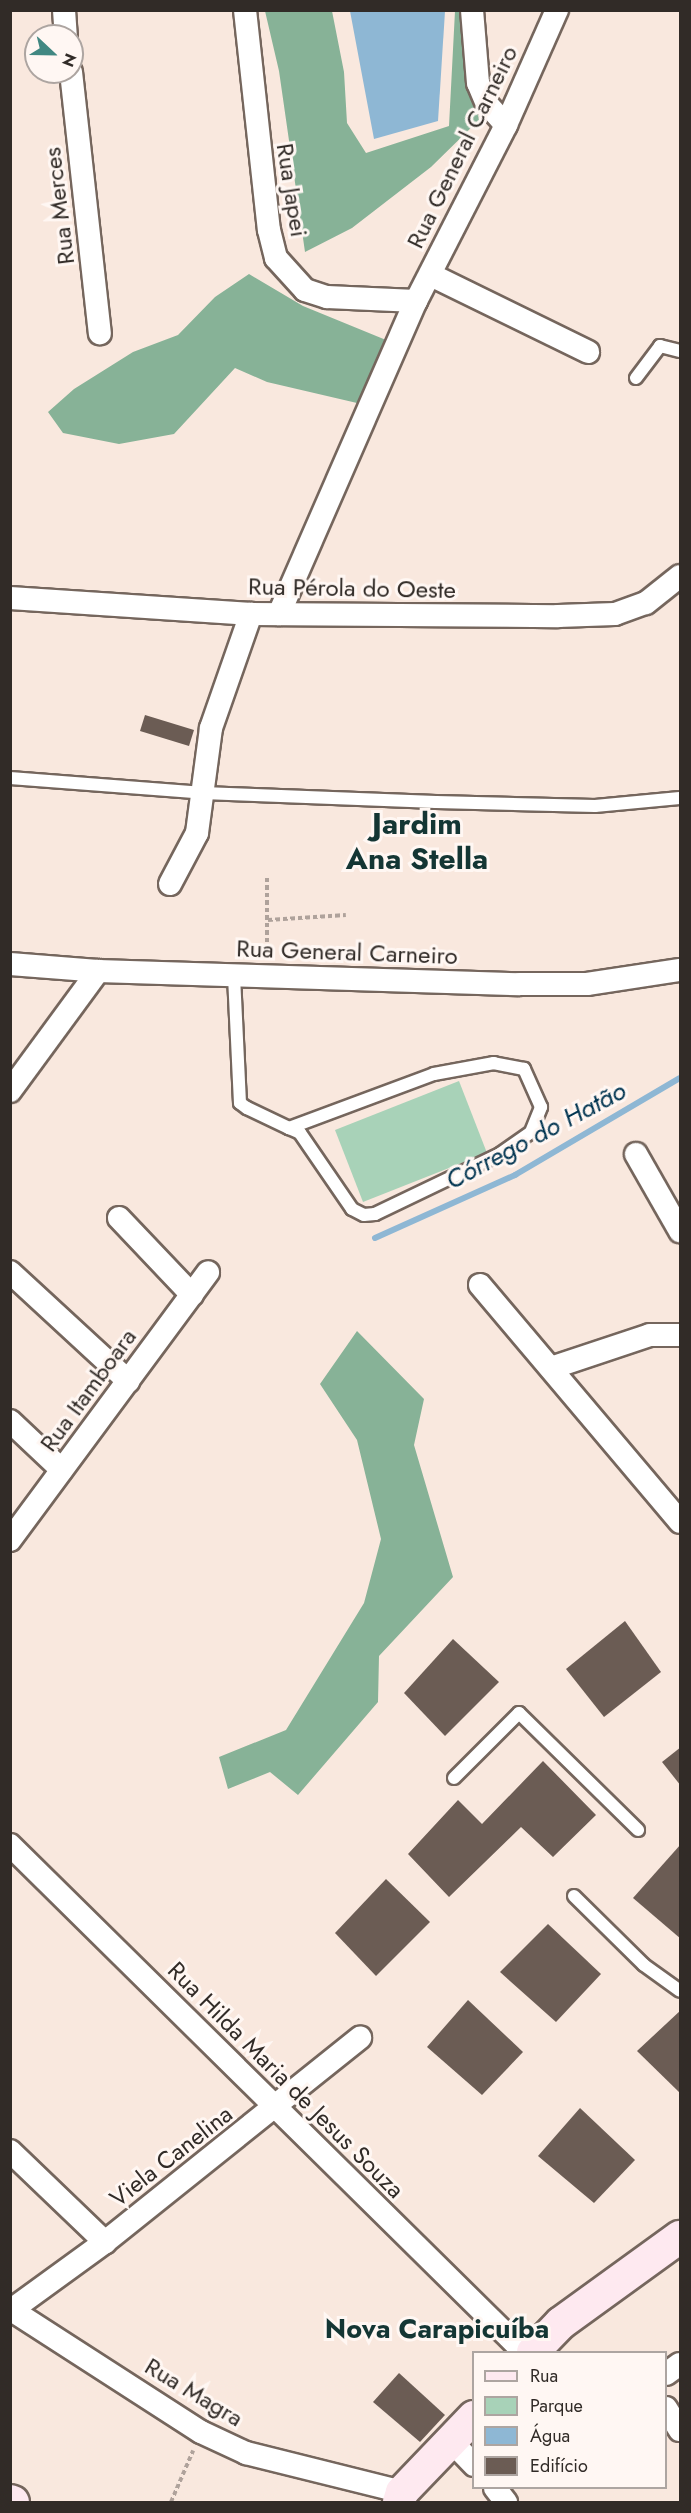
<!DOCTYPE html>
<meta charset="utf-8">
<style>
body{margin:0}
#map{position:relative;width:691px;height:2513px;overflow:hidden;background:#f9e8de;font-family:Jost,sans-serif}
div>[style]{position:absolute}
[style*='--x']{left:calc(var(--x)*1px);top:calc(var(--y)*1px);width:calc(var(--w)*1px);rotate:calc(var(--a)*1deg)}
.green>*{inset:0;background:#a8d2b8}
.forest>*{inset:0;background:#87b297}
.water>*{inset:0;background:#8eb7d4}
.stream>*{height:6px;margin:-3px;padding:0 3px;transform-origin:3px;border-radius:3px;background:#8eb7d4}
.building>*{inset:0;background:#6b5c54}
.path>*{height:4px;margin-top:-2px;transform-origin:0;background:repeating-linear-gradient(90deg,#afa29b 0 4.5px,transparent 0 7.5px)}
.roads{filter:drop-shadow(2px 0 #75665d) drop-shadow(-2px 0 #75665d) drop-shadow(0 2px #75665d) drop-shadow(0 -2px #75665d)}
.lane>*{height:12px;margin:-6px;padding:0 6px;transform-origin:6px;border-radius:6px;background:#fff}
.street>*{height:22px;margin:-11px;padding:0 11px;transform-origin:11px;border-radius:11px;background:#fff}
.secondary>*{height:32px;margin:-16px;padding:0 16px;transform-origin:16px;border-radius:16px;background:#fee9f0}
span{translate:-50% -50%;white-space:nowrap;text-align:center;line-height:1.15;-webkit-text-stroke:6px #fff7f3;paint-order:stroke}
.street-label{font-size:24px;color:#312b27}
.water-label{font-size:26px;color:#003450;font-style:italic}
.quarter-label{font-size:27px;color:#143634;font-weight:700}
.district-label{font-size:30px;color:#143634;font-weight:700}
.frame{position:absolute;inset:0;border:12px solid #312b27;pointer-events:none}
.legend{position:absolute;left:472px;top:2351px;width:195px;height:138px;box-sizing:border-box;background:#fff7f3;border:2px solid #ada5a1;margin:0;padding:8px 10px;list-style:none;font-size:18px;color:#312b27}
.legend li{display:flex;align-items:center;gap:12px;height:30px}
.legend b{width:30px;border:2px solid #ada5a1}
.north{position:absolute;left:24px;top:24px;width:60px;height:60px;box-sizing:border-box;background:#fff7f3;border:2px solid #ada5a1;border-radius:50%;rotate:112deg;font-size:16px;font-weight:700;line-height:24px;text-align:center;color:#312b27}
.north::after{content:'';display:block;margin:auto;width:21px;height:27px;background:#418882;clip-path:polygon(50% 0,100% 100%,50% 72%,0 100%)}
</style>
<div id="map">
<div class="green">
<i style="clip-path:polygon(459px 1081px,487px 1153px,363px 1202px,335px 1130px)"></i>
</div>
<div class="forest">
<i style="clip-path:polygon(265px 11px,332px 11px,344px 72px,347px 123px,366px 153px,449px 126px,455px 11px,460px 11px,479px 120px,431px 167px,352px 228px,305px 252px,279px 71px)"></i>
<i style="clip-path:polygon(249px 274px,303px 306px,386px 340px,357px 403px,267px 382px,235px 368px,174px 434px,119px 444px,63px 433px,48px 412px,74px 389px,133px 352px,178px 335px,215px 297px)"></i>
<i style="clip-path:polygon(357px 1331px,424px 1399px,414px 1445px,453px 1577px,379px 1656px,378px 1702px,298px 1795px,270px 1772px,228px 1789px,219px 1757px,286px 1730px,364px 1603px,381px 1539px,357px 1440px,320px 1384px)"></i>
</div>
<div class="water">
<i style="clip-path:polygon(350px 11px,445px 11px,438px 121px,374px 139px)"></i>
</div>
<div class="stream">
<i style="--x:375;--y:1238;--w:154;--a:-24.2"></i>
<i style="--x:515;--y:1175;--w:191;--a:-30.5"></i>
</div>
<div class="building">
<i style="clip-path:polygon(145px 715px,194px 730px,189px 746px,140px 731px)"></i>
<i style="clip-path:polygon(625px 1621px,661px 1672px,604px 1717px,566px 1669px)"></i>
<i style="clip-path:polygon(453px 1639px,499px 1682px,445px 1736px,404px 1693px)"></i>
<i style="clip-path:polygon(681px 1747px,681px 1786px,662px 1762px)"></i>
<i style="clip-path:polygon(543px 1761px,596px 1815px,553px 1857px,521px 1827px,449px 1897px,408px 1854px,458px 1800px,482px 1824px)"></i>
<i style="clip-path:polygon(681px 1844px,681px 1939px,633px 1898px)"></i>
<i style="clip-path:polygon(386px 1879px,430px 1922px,376px 1976px,335px 1933px)"></i>
<i style="clip-path:polygon(548px 1924px,601px 1974px,556px 2022px,500px 1972px)"></i>
<i style="clip-path:polygon(468px 2000px,523px 2052px,482px 2095px,427px 2047px)"></i>
<i style="clip-path:polygon(681px 2010px,681px 2094px,637px 2051px)"></i>
<i style="clip-path:polygon(580px 2108px,635px 2160px,594px 2203px,538px 2156px)"></i>
<i style="clip-path:polygon(399px 2373px,445px 2415px,420px 2442px,373px 2402px)"></i>
</div>
<div class="path">
<i style="--x:268;--y:920;--w:78;--a:-3.7"></i>
<i style="--x:267;--y:957;--w:79;--a:-90"></i>
<i style="--x:171;--y:2502;--w:56;--a:-66.7"></i>
</div>
<div class="roads">
<div class="lane">
<i style="--x:636;--y:378;--w:40;--a:-53"></i>
<i style="--x:660;--y:346;--w:21;--a:14"></i>
<i style="--x:10;--y:778;--w:194;--a:4.4"></i>
<i style="--x:203;--y:793;--w:233;--a:2.2"></i>
<i style="--x:436;--y:802;--w:159;--a:1.4"></i>
<i style="--x:595;--y:806;--w:85;--a:-5.4"></i>
<i style="--x:234;--y:976;--w:127;--a:87.3"></i>
<i style="--x:240;--y:1103;--w:9;--a:36"></i>
<i style="--x:247;--y:1108;--w:47;--a:25.5"></i>
<i style="--x:289;--y:1128;--w:12;--a:24"></i>
<i style="--x:300;--y:1133;--w:92;--a:55.6"></i>
<i style="--x:352;--y:1209;--w:13;--a:27"></i>
<i style="--x:364;--y:1215;--w:11;--a:-5"></i>
<i style="--x:375;--y:1214;--w:139;--a:-25.6"></i>
<i style="--x:500;--y:1154;--w:38;--a:-35"></i>
<i style="--x:531;--y:1132;--w:27;--a:-68"></i>
<i style="--x:541;--y:1107;--w:42;--a:-114.1"></i>
<i style="--x:524;--y:1069;--w:31;--a:-169"></i>
<i style="--x:494;--y:1063;--w:61;--a:169.6"></i>
<i style="--x:434;--y:1074;--w:155;--a:159.6"></i>
<i style="--x:454;--y:1778;--w:92;--a:-45"></i>
<i style="--x:519;--y:1713;--w:167;--a:44.5"></i>
<i style="--x:574;--y:1896;--w:98;--a:44.6"></i>
<i style="--x:644;--y:1965;--w:44;--a:35.8"></i>
</div>
<div class="street">
<i style="--x:64;--y:10;--w:26;--a:86"></i>
<i style="--x:245;--y:10;--w:221;--a:83.8"></i>
<i style="--x:269;--y:230;--w:29;--a:76"></i>
<i style="--x:276;--y:258;--w:43;--a:47.8"></i>
<i style="--x:305;--y:290;--w:23;--a:18"></i>
<i style="--x:327;--y:297;--w:89;--a:2.6"></i>
<i style="--x:472;--y:10;--w:73;--a:85.3"></i>
<i style="--x:478;--y:83;--w:23;--a:67"></i>
<i style="--x:487;--y:104;--w:28;--a:48"></i>
<i style="--x:71;--y:72;--w:263;--a:83.7"></i>
<i style="--x:431;--y:275;--w:175;--a:26.1"></i>
<i style="--x:10;--y:598;--w:242;--a:3.8"></i>
<i style="--x:251;--y:614;--w:307;--a:0.4"></i>
<i style="--x:558;--y:616;--w:57;--a:-2"></i>
<i style="--x:615;--y:614;--w:33;--a:-20"></i>
<i style="--x:646;--y:603;--w:43;--a:-38.5"></i>
<i style="--x:279;--y:614;--w:342;--a:-66.4"></i>
<i style="--x:416;--y:301;--w:198;--a:-62.9"></i>
<i style="--x:506;--y:125;--w:126;--a:-66.1"></i>
<i style="--x:170;--y:884;--w:58;--a:-62.1"></i>
<i style="--x:197;--y:833;--w:106;--a:-82.4"></i>
<i style="--x:211;--y:728;--w:121;--a:-70.7"></i>
<i style="--x:10;--y:964;--w:88;--a:4.5"></i>
<i style="--x:98;--y:971;--w:422;--a:1.8"></i>
<i style="--x:520;--y:984;--w:67;--a:0"></i>
<i style="--x:587;--y:984;--w:94;--a:-8.6"></i>
<i style="--x:10;--y:1091;--w:149;--a:-53.7"></i>
<i style="--x:636;--y:1154;--w:89;--a:60.3"></i>
<i style="--x:119;--y:1218;--w:106;--a:46.5"></i>
<i style="--x:10;--y:1272;--w:161;--a:42.7"></i>
<i style="--x:480;--y:1285;--w:310;--a:49.8"></i>
<i style="--x:551;--y:1368;--w:104;--a:-18.4"></i>
<i style="--x:650;--y:1335;--w:30;--a:0"></i>
<i style="--x:10;--y:1421;--w:71;--a:43.3"></i>
<i style="--x:10;--y:1540;--w:333;--a:-53.5"></i>
<i style="--x:10;--y:1845;--w:722;--a:44.61"></i>
<i style="--x:10;--y:2151;--w:132;--a:43.8"></i>
<i style="--x:10;--y:2309;--w:227;--a:32.8"></i>
<i style="--x:201;--y:2432;--w:50;--a:25"></i>
<i style="--x:246;--y:2453;--w:161;--a:14"></i>
<i style="--x:10;--y:2311;--w:117;--a:-36"></i>
<i style="--x:105;--y:2242;--w:327;--a:-38.7"></i>
<i style="--x:666;--y:2374;--w:17;--a:-36"></i>
<i style="--x:666;--y:2408;--w:26;--a:58"></i>
<i style="--x:452;--y:2442;--w:32;--a:46"></i>
<i style="--x:495;--y:2488;--w:18;--a:52"></i>
</div>
<div class="secondary">
<i style="--x:533;--y:2352;--w:40;--a:-46"></i>
<i style="--x:561;--y:2323;--w:147;--a:-35.9"></i>
<i style="--x:10;--y:2501;--w:3;--a:18"></i>
<i style="--x:399;--y:2502;--w:10;--a:-73"></i>
<i style="--x:402;--y:2492;--w:104;--a:-46.2"></i>
</div>
</div>
<div class="street-label">
<span style="left:462px;top:147px;rotate:-64deg">Rua General Carneiro</span>
<span style="left:292px;top:190px;rotate:81deg">Rua Japei</span>
<span style="left:59px;top:206px;rotate:-97deg">Rua Merces</span>
<span style="left:352px;top:588px;rotate:1deg">Rua Pérola do Oeste</span>
<span style="left:347px;top:952px;rotate:2deg">Rua General Carneiro</span>
<span style="left:88px;top:1390px;rotate:-54deg">Rua Itamboara</span>
<span style="left:286px;top:2080px;rotate:45deg">Rua Hilda Maria de Jesus Souza</span>
<span style="left:171px;top:2156px;rotate:-38deg">Viela Canelina</span>
<span style="left:194px;top:2392px;rotate:31deg">Rua Magra</span>
</div>
<div class="water-label">
<span style="left:536px;top:1136px;rotate:-28deg">Córrego do Hatão</span>
</div>
<div class="quarter-label">
<span style="left:437px;top:2329px">Nova Carapicuíba</span>
</div>
<div class="district-label">
<span style="left:417px;top:841px">Jardim<br>Ana Stella</span>
</div>
<div class="frame"></div>
<ul class="legend">
<li><b style="height:8px;background:#fee9f0"></b>Rua</li>
<li><b style="height:16px;background:#a8d2b8"></b>Parque</li>
<li><b style="height:16px;background:#8eb7d4"></b>Água</li>
<li><b style="height:16px;background:#6b5c54"></b>Edifício</li>
</ul>
<div class="north">N</div>
</div>
